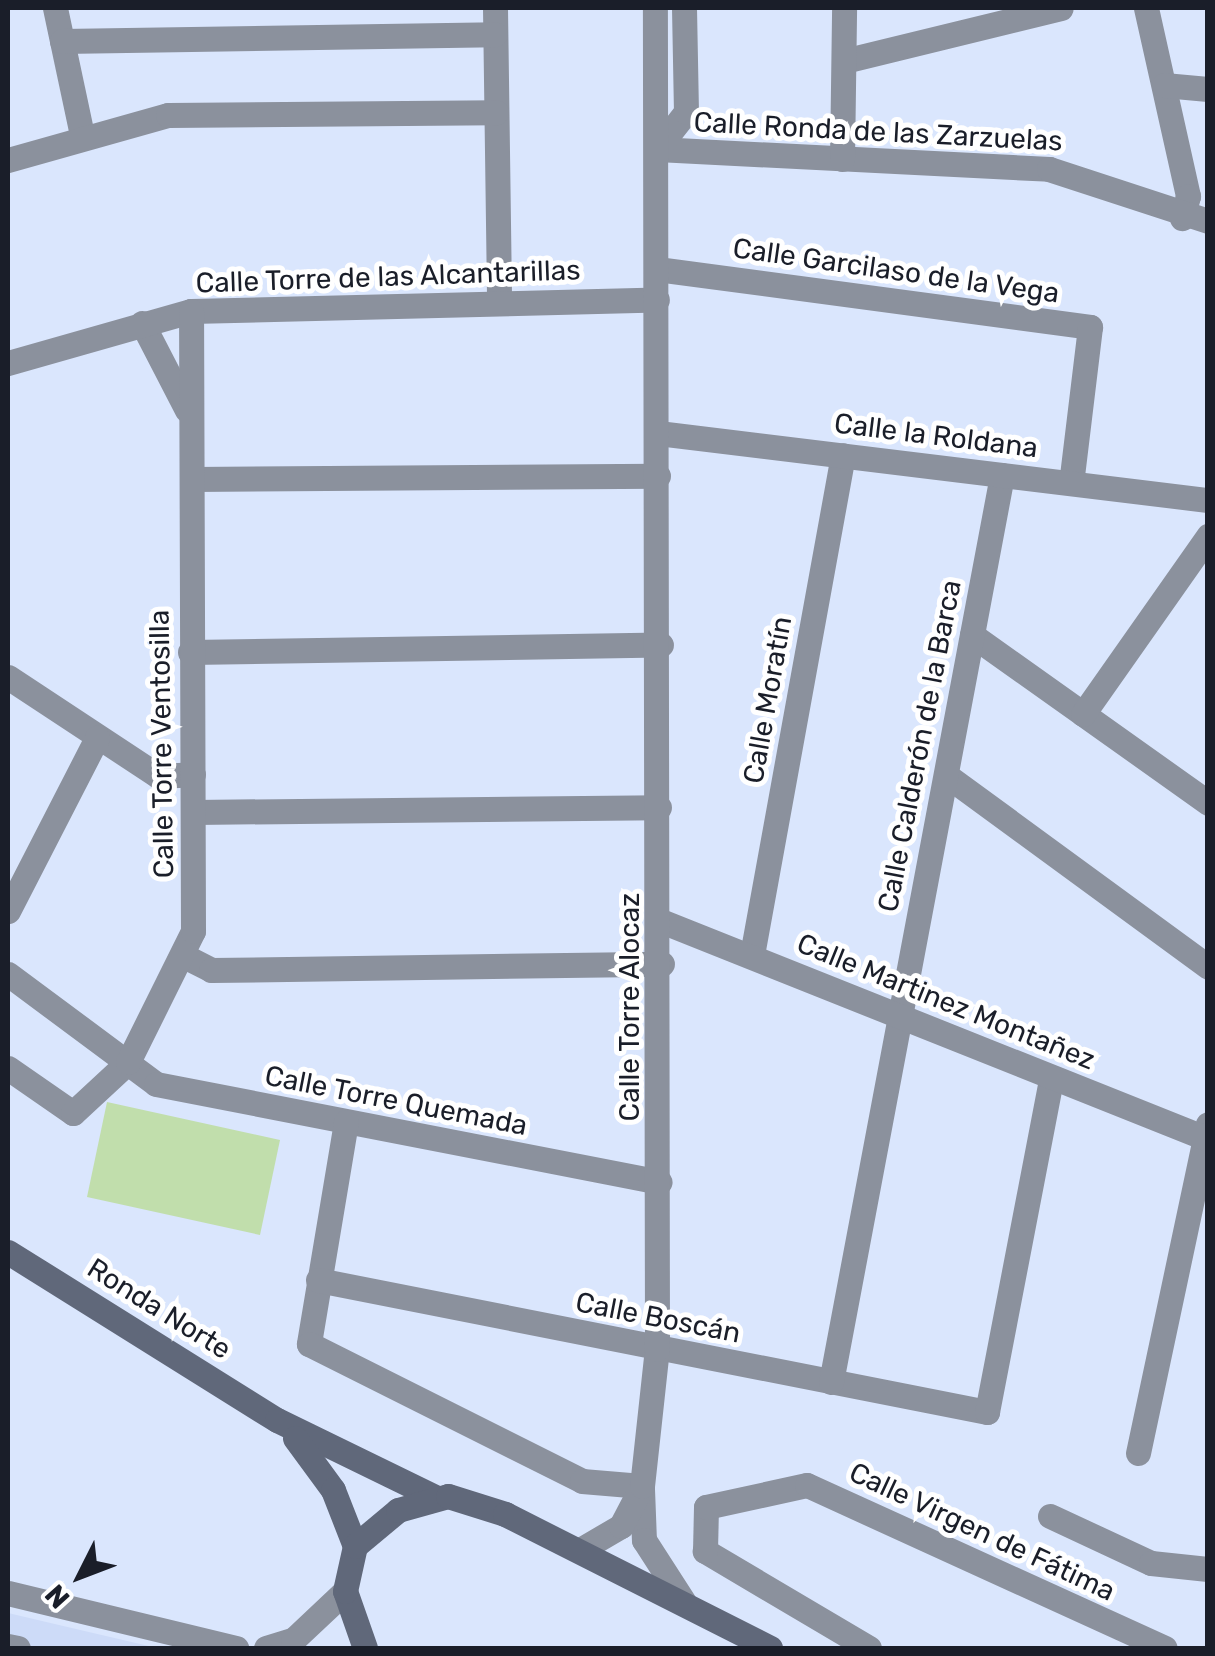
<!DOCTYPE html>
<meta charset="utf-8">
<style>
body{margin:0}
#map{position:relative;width:1215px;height:1656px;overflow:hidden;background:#dae6fd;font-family:Rubik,sans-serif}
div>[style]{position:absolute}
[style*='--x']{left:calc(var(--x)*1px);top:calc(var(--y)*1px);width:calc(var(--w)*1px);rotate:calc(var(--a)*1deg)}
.built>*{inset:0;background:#cddbf8}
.green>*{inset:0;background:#c1deac}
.minor>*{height:25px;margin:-12.5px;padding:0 12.5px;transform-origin:12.5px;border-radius:12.5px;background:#8b919d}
.tertiary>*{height:25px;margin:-12.5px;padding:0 12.5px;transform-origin:12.5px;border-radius:12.5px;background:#8b919d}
.secondary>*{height:25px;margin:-12.5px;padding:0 12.5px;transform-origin:12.5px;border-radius:12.5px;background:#60687a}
span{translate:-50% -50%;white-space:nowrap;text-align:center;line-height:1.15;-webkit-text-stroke:10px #fff;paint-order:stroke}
.street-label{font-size:28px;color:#1a1e29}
.frame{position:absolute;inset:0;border:10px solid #1a1e29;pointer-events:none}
.north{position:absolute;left:30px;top:1526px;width:100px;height:100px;-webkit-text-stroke:8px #fff;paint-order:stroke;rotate:228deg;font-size:28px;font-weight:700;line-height:40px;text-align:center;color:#1a1e29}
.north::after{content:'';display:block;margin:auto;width:35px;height:45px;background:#1a1e29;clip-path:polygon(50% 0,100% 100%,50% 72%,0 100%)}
</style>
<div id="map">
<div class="built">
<i style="clip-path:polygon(8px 1613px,157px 1648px,8px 1648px)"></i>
</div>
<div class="green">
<i style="clip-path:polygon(107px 1102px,280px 1140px,260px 1235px,87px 1197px)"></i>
</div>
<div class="minor">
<i style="--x:55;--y:8;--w:130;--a:78"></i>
<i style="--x:495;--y:8;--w:293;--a:89.2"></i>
<i style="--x:1146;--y:8;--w:193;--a:77.4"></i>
<i style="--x:1188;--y:196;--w:23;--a:105"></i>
<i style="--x:62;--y:41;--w:433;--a:-0.9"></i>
<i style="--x:844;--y:61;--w:223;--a:-13.7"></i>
<i style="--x:1164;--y:85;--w:44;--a:5.2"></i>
<i style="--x:657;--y:149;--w:393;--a:2.9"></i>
<i style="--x:1049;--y:169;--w:167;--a:18.1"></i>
<i style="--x:842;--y:159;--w:151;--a:-89.2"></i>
<i style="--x:8;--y:160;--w:166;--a:-15.7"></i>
<i style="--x:168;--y:115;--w:328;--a:-0.5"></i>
<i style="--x:657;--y:269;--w:437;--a:7.6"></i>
<i style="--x:1090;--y:327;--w:157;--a:96.9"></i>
<i style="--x:142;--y:323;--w:98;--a:62.7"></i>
<i style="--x:8;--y:363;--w:190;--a:-15.9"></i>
<i style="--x:191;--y:311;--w:466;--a:-1.4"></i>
<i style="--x:193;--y:479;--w:465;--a:-0.4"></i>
<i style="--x:972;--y:635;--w:290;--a:35.4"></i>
<i style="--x:190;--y:652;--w:471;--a:-0.9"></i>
<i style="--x:8;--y:677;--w:180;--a:33.4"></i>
<i style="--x:158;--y:776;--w:35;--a:-3"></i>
<i style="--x:1083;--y:714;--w:218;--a:-54.9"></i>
<i style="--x:946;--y:775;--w:325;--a:36.2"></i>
<i style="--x:195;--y:812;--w:464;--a:-0.6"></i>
<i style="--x:8;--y:911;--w:195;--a:-62.8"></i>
<i style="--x:182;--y:955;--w:33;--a:27"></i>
<i style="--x:211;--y:970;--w:451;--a:-0.8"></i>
<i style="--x:752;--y:955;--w:508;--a:-79.69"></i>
<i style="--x:8;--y:974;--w:184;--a:36.6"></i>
<i style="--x:156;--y:1084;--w:513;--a:11"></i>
<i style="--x:8;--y:1068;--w:79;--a:34.7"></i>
<i style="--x:73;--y:1113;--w:75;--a:-42.8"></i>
<i style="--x:128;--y:1062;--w:146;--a:-63.6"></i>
<i style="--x:193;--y:931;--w:620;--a:-90.18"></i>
<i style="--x:346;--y:1122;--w:225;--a:99.5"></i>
<i style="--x:309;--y:1344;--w:305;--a:26.6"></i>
<i style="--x:582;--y:1481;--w:60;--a:4.8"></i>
<i style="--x:318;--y:1280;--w:682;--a:11.16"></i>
<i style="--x:987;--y:1412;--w:339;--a:-79.1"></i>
<i style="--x:831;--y:1382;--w:923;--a:-79.32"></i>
<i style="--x:1138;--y:1453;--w:336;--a:-78"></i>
<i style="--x:1050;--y:1516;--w:111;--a:25"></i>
<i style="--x:1151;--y:1563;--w:57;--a:6"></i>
<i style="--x:8;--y:1646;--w:10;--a:11"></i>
<i style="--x:869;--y:1648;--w:191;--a:-149.4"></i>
<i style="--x:705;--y:1551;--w:44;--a:-88.7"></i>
<i style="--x:706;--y:1507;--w:103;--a:-12.3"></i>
<i style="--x:807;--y:1485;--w:393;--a:24.5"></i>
</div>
<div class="tertiary">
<i style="--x:657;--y:149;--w:47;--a:-51.9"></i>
<i style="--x:686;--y:112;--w:104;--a:-91.1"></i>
<i style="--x:658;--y:433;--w:554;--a:6.95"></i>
<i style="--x:661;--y:921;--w:589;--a:21.73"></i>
<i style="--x:642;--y:1489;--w:51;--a:87.8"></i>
<i style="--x:644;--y:1540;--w:74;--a:57.2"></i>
<i style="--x:580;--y:1550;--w:48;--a:-30.3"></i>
<i style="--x:621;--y:1526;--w:45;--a:-62.3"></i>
<i style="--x:642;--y:1486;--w:138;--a:-83.8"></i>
<i style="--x:657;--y:1349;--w:1341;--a:-90.09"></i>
<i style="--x:8;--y:1593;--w:235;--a:13.6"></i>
<i style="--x:266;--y:1648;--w:28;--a:-17"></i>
<i style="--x:293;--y:1640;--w:71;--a:-43.3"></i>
</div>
<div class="secondary">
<i style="--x:8;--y:1252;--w:317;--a:32"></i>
<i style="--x:277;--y:1420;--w:174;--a:26"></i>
<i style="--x:295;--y:1438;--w:64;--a:53.8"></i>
<i style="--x:333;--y:1490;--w:60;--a:68.6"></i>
<i style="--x:365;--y:1648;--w:60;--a:-109.3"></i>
<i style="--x:345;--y:1591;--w:46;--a:-77.5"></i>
<i style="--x:355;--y:1546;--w:56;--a:-39.9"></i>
<i style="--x:398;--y:1510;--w:52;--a:-15.6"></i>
<i style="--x:448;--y:1496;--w:60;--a:17.5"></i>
<i style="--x:505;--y:1514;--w:297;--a:26.8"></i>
</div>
<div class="street-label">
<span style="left:878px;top:132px;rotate:3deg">Calle Ronda de las Zarzuelas</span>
<span style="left:896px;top:271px;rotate:8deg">Calle Garcilaso de la Vega</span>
<span style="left:388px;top:277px;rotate:-2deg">Calle Torre de las Alcantarillas</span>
<span style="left:936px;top:436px;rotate:7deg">Calle la Roldana</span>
<span style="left:768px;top:700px;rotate:-80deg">Calle Moratín</span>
<span style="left:162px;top:744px;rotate:-91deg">Calle Torre Ventosilla</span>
<span style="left:920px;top:746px;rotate:-79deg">Calle Calderón de la Barca</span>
<span style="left:946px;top:1002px;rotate:22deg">Calle Martinez Montañez</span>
<span style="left:630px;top:1007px;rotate:-90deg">Calle Torre Alocaz</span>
<span style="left:396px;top:1101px;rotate:11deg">Calle Torre Quemada</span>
<span style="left:159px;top:1309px;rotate:32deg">Ronda Norte</span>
<span style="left:658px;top:1318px;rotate:11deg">Calle Boscán</span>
<span style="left:982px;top:1532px;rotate:25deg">Calle Virgen de Fátima</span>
</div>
<div class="frame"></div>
<div class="north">N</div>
</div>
